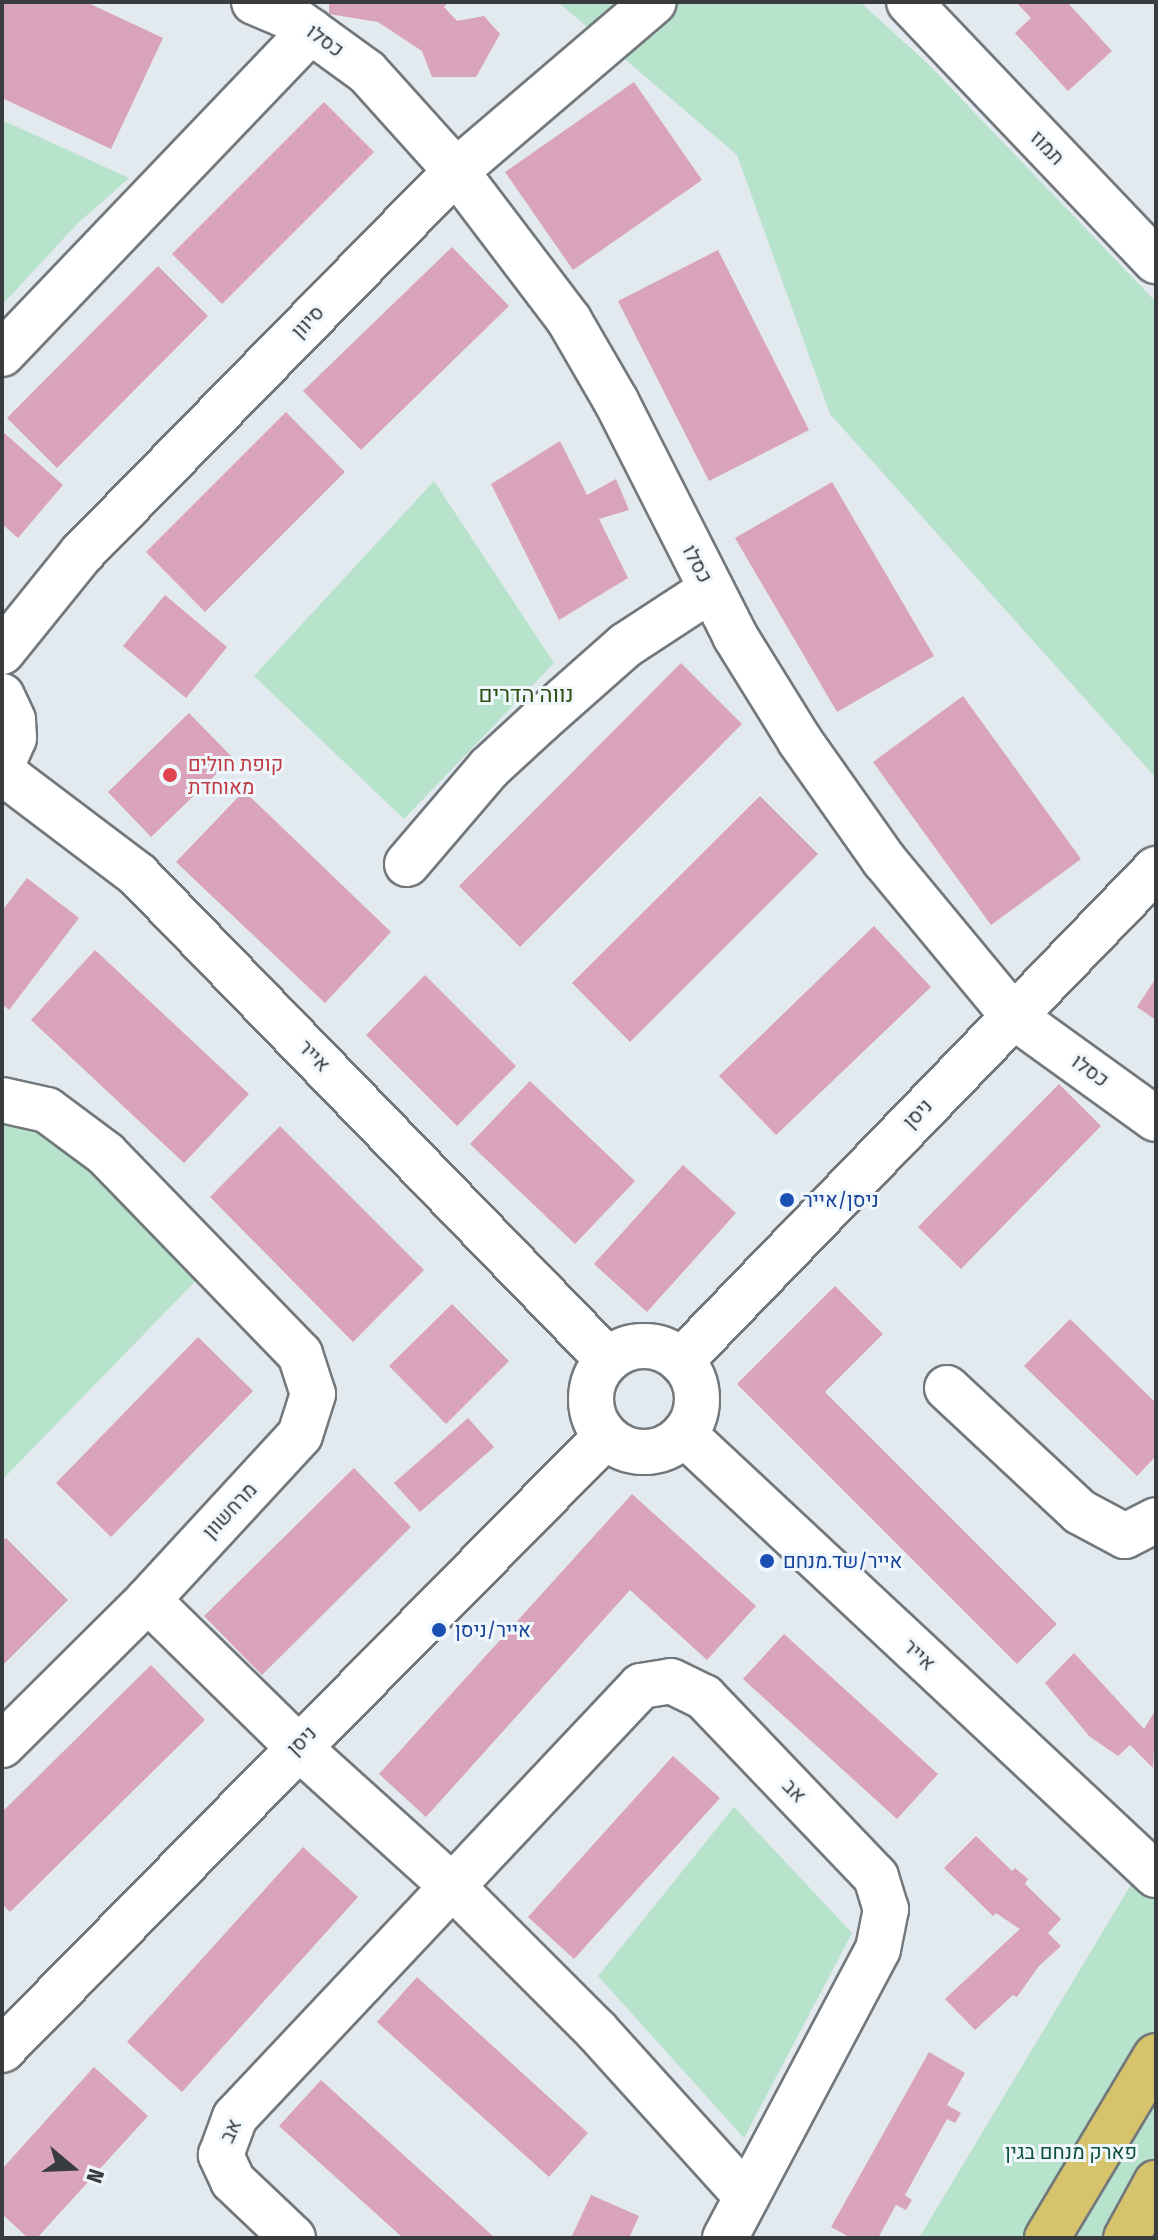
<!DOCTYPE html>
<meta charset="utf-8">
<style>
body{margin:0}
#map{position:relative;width:1158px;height:2240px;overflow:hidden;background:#e3eaef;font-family:"Fira Sans Condensed",Heebo,sans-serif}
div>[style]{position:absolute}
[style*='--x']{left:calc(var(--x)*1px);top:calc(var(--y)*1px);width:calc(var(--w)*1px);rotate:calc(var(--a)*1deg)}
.green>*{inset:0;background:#b7e2cb}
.building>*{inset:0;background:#d9a3b9}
.roads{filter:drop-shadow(2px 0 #72787c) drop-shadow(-2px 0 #72787c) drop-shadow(0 2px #72787c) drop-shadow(0 -2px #72787c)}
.minor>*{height:44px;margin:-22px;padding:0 22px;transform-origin:22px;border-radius:22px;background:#fff}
.minor>.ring{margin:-22px;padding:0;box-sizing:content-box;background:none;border:44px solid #fff;border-radius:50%}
.major>*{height:44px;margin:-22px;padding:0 22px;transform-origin:22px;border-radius:22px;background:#d6c46c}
.dots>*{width:22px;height:22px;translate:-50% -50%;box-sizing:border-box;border:4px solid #f0f7fc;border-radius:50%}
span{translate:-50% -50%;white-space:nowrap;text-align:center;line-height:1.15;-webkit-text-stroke:6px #f0f7fc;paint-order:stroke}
.street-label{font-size:20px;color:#393c3e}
.health-label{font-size:20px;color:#be3a42}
.left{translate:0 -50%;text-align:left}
.transit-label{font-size:20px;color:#164399}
.park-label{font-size:20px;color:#0c5137}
.neighbourhood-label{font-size:22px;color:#2b4f10}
.frame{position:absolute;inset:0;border:4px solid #393c3e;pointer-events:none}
.north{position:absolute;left:32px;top:2128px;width:80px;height:80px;-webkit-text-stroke:6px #f0f7fc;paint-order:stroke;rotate:109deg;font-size:22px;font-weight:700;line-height:32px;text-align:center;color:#393c3e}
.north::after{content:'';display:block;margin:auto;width:28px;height:36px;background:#393c3e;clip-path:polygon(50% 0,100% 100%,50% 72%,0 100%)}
</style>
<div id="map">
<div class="green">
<i style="clip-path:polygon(558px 2px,860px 2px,927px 63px,1156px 302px,1156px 778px,830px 414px,737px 155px)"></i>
<i style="clip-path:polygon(2px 120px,129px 178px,77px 224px,2px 305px)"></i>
<i style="clip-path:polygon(434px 481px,554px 663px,404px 819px,254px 676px)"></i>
<i style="clip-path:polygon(2px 1109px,63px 1121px,213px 1263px,2px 1480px)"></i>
<i style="clip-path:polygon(734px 1807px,852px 1933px,744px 2138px,598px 1976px)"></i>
<i style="clip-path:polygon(1156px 1843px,1156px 2238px,919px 2238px)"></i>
</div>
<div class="building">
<i style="clip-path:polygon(2px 2px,86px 2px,163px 38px,111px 149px,2px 98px)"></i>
<i style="clip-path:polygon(329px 2px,448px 2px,444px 7px,457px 21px,484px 16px,500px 34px,476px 77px,432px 77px,422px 51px,378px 22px,329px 14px)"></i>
<i style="clip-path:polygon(1016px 2px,1067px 2px,1112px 51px,1068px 91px,1015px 33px,1031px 18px)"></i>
<i style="clip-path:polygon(634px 82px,702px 180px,573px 270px,505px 172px)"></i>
<i style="clip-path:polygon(324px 102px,374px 152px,222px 304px,172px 254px)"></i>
<i style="clip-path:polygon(452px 247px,509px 306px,361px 450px,303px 391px)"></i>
<i style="clip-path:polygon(718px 250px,809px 430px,709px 481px,618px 301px)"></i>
<i style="clip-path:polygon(158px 266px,208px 316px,57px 468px,7px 418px)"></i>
<i style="clip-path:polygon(286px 412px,345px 472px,205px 612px,146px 552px)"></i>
<i style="clip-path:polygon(2px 431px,63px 485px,18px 538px,2px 524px)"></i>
<i style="clip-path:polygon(560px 441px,587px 495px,616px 479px,629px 510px,599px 519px,628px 578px,559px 620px,491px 484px)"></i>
<i style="clip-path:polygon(832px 482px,934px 656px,837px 712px,735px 538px)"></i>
<i style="clip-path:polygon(165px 595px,227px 647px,186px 698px,123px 646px)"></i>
<i style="clip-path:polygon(681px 663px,742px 724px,520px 947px,459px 886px)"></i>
<i style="clip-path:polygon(963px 696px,1081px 859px,991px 925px,873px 762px)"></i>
<i style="clip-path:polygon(189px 713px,233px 758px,151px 837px,108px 792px)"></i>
<i style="clip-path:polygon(244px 791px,391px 932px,325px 1003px,176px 862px)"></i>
<i style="clip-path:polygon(760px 796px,818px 854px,630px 1042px,572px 983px)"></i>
<i style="clip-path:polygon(27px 878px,79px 918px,9px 1010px,2px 1004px,2px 911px)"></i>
<i style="clip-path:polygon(874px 926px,931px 987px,776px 1135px,719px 1076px)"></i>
<i style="clip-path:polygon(95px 950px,249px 1094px,184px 1163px,31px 1020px)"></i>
<i style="clip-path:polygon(425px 975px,516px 1066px,457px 1126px,366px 1035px)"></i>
<i style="clip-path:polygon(1156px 978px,1156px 1020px,1137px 1007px)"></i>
<i style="clip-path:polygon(530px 1081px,635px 1181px,575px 1244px,470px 1144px)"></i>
<i style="clip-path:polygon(1059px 1084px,1101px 1126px,961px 1269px,918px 1227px)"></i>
<i style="clip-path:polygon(280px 1126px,424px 1270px,353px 1342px,210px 1197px)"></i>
<i style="clip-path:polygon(683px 1165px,736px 1213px,647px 1312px,594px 1264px)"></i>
<i style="clip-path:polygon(835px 1286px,883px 1334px,825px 1392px,1057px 1624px,1017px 1664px,737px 1384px)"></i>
<i style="clip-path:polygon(452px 1304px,509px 1361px,446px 1424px,389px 1366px)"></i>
<i style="clip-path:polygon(1070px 1319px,1156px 1403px,1156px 1456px,1137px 1476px,1024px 1366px)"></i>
<i style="clip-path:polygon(198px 1337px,253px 1391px,111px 1537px,56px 1483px)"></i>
<i style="clip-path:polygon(468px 1418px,494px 1447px,420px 1512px,394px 1483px)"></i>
<i style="clip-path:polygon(354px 1468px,411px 1527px,262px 1675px,204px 1616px)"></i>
<i style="clip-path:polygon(632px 1494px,756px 1606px,707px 1660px,630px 1590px,426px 1817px,379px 1774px)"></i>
<i style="clip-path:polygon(6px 1538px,68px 1600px,2px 1666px,2px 1542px)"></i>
<i style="clip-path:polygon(784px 1634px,938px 1774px,897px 1819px,743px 1679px)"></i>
<i style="clip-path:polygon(1074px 1653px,1144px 1729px,1156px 1709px,1153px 1768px,1130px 1745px,1118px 1756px,1089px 1736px,1045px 1683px)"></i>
<i style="clip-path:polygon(151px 1665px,205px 1720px,10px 1912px,2px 1904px,2px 1812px)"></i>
<i style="clip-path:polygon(673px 1756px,720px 1798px,574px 1959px,528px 1917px)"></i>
<i style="clip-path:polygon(976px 1836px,1012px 1871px,1015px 1868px,1028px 1879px,1025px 1884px,1061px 1919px,1048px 1933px,1061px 1946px,1039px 1966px,1017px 1997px,1013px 1995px,975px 2030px,945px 1999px,1020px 1929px,996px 1913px,993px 1916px,944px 1868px)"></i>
<i style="clip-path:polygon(303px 1847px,358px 1897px,182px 2092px,127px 2042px)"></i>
<i style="clip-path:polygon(417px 1977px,588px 2133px,549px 2177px,377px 2022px)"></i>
<i style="clip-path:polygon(929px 2052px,965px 2073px,947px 2105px,961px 2113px,955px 2123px,947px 2119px,905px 2195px,912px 2200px,906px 2210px,896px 2205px,878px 2238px,851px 2238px,831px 2227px)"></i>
<i style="clip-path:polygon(94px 2067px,148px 2116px,37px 2238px,28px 2238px,2px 2214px,2px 2169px)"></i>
<i style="clip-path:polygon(321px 2080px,495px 2238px,403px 2238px,279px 2126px)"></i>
<i style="clip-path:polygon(591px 2195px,639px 2216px,629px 2238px,571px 2238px)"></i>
</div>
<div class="roads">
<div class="minor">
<i style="--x:254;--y:2;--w:43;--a:23"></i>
<i style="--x:294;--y:19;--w:90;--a:36"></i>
<i style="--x:367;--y:72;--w:133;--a:48"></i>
<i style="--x:456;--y:171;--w:187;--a:52.8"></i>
<i style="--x:569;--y:320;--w:94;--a:59.9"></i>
<i style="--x:616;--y:401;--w:263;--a:63.1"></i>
<i style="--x:735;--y:636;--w:123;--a:58.2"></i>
<i style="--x:800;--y:741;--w:146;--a:54.8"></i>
<i style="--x:884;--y:860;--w:202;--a:50.4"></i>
<i style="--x:1013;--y:1016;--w:176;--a:35.8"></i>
<i style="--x:909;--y:2;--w:358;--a:46.4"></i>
<i style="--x:2;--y:354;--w:447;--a:-46.3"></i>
<i style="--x:2;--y:652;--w:127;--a:-51.1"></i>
<i style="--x:82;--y:553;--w:535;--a:-45.61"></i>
<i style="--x:456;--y:171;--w:260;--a:-40.5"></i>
<i style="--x:2;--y:696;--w:26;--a:65"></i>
<i style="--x:13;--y:720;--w:18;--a:87"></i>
<i style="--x:14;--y:738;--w:30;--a:114"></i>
<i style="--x:2;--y:772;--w:171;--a:37.1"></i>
<i style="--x:138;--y:875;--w:675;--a:45.9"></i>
<i style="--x:407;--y:864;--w:126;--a:-49.5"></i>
<i style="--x:489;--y:768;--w:69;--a:-42.7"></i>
<i style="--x:540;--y:721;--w:115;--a:-41.5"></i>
<i style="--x:626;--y:645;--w:100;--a:-33.2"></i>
<i style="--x:2;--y:1100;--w:46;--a:12.5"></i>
<i style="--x:47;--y:1110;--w:74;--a:36.7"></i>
<i style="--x:106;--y:1154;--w:279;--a:45.9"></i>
<i style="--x:300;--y:1354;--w:42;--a:72"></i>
<i style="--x:313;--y:1394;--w:43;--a:107.6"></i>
<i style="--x:300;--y:1435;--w:224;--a:132.7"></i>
<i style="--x:148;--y:1600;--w:206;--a:135.2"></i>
<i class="ring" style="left:591px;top:1346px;width:62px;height:62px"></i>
<i style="--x:681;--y:1361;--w:684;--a:-46.01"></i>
<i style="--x:947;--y:1388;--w:182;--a:43"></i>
<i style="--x:1080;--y:1512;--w:51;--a:28.1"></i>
<i style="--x:1125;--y:1536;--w:35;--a:-27"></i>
<i style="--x:684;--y:1434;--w:646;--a:43.06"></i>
<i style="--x:148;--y:1600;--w:209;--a:44.4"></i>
<i style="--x:297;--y:1746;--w:209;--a:42.1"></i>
<i style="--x:452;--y:1886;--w:205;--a:45"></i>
<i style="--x:597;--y:2031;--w:221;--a:47.9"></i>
<i style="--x:2;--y:2050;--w:861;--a:-45.47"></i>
<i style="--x:293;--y:2238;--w:83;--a:-136.5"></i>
<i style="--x:233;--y:2181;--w:29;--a:-115"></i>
<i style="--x:221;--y:2155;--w:40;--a:-69.8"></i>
<i style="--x:235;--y:2117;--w:592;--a:-46.71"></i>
<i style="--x:641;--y:1686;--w:30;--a:-9"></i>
<i style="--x:671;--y:1681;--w:37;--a:26"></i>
<i style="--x:704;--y:1697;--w:249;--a:46.3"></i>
<i style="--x:876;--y:1877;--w:34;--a:73"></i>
<i style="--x:886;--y:1909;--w:41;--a:101.3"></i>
<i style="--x:878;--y:1949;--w:327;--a:117.9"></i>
</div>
<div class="major">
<i style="--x:1047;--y:2238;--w:212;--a:-59.1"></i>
<i style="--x:1126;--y:2238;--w:63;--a:-61.4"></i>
</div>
</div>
<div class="dots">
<i style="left:170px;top:775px;background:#e0444e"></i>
<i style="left:787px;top:1200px;background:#1a4fb4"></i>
<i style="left:767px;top:1561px;background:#1a4fb4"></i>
<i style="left:439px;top:1630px;background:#1a4fb4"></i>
</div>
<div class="street-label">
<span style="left:325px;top:41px;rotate:36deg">כסלו</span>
<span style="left:1047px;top:148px;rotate:46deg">תמוז</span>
<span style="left:308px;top:322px;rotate:-46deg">סיוון</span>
<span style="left:697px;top:564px;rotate:62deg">כסלו</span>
<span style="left:314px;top:1056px;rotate:46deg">אייר</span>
<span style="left:1090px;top:1071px;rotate:36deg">כסלו</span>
<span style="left:918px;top:1114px;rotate:-46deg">ניסן</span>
<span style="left:230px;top:1511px;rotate:-47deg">מרחשוון</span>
<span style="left:919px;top:1655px;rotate:43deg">אייר</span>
<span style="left:302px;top:1741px;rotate:-45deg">ניסן</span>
<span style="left:794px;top:1791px;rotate:46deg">אב</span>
<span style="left:231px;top:2131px;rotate:-65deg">אב</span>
</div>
<div class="health-label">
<span class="left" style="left:188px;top:776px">קופת חולים<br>מאוחדת</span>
</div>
<div class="transit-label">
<span class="left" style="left:803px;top:1200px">ניסן/אייר</span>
<span class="left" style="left:783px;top:1561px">אייר/שד.מנחם</span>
<span class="left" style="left:455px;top:1630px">אייר/ניסן</span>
</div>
<div class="park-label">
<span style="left:1071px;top:2152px">פארק מנחם בגין</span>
</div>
<div class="neighbourhood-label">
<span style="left:526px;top:695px">נווה הדרים</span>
</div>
<div class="frame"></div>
<div class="north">N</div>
</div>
